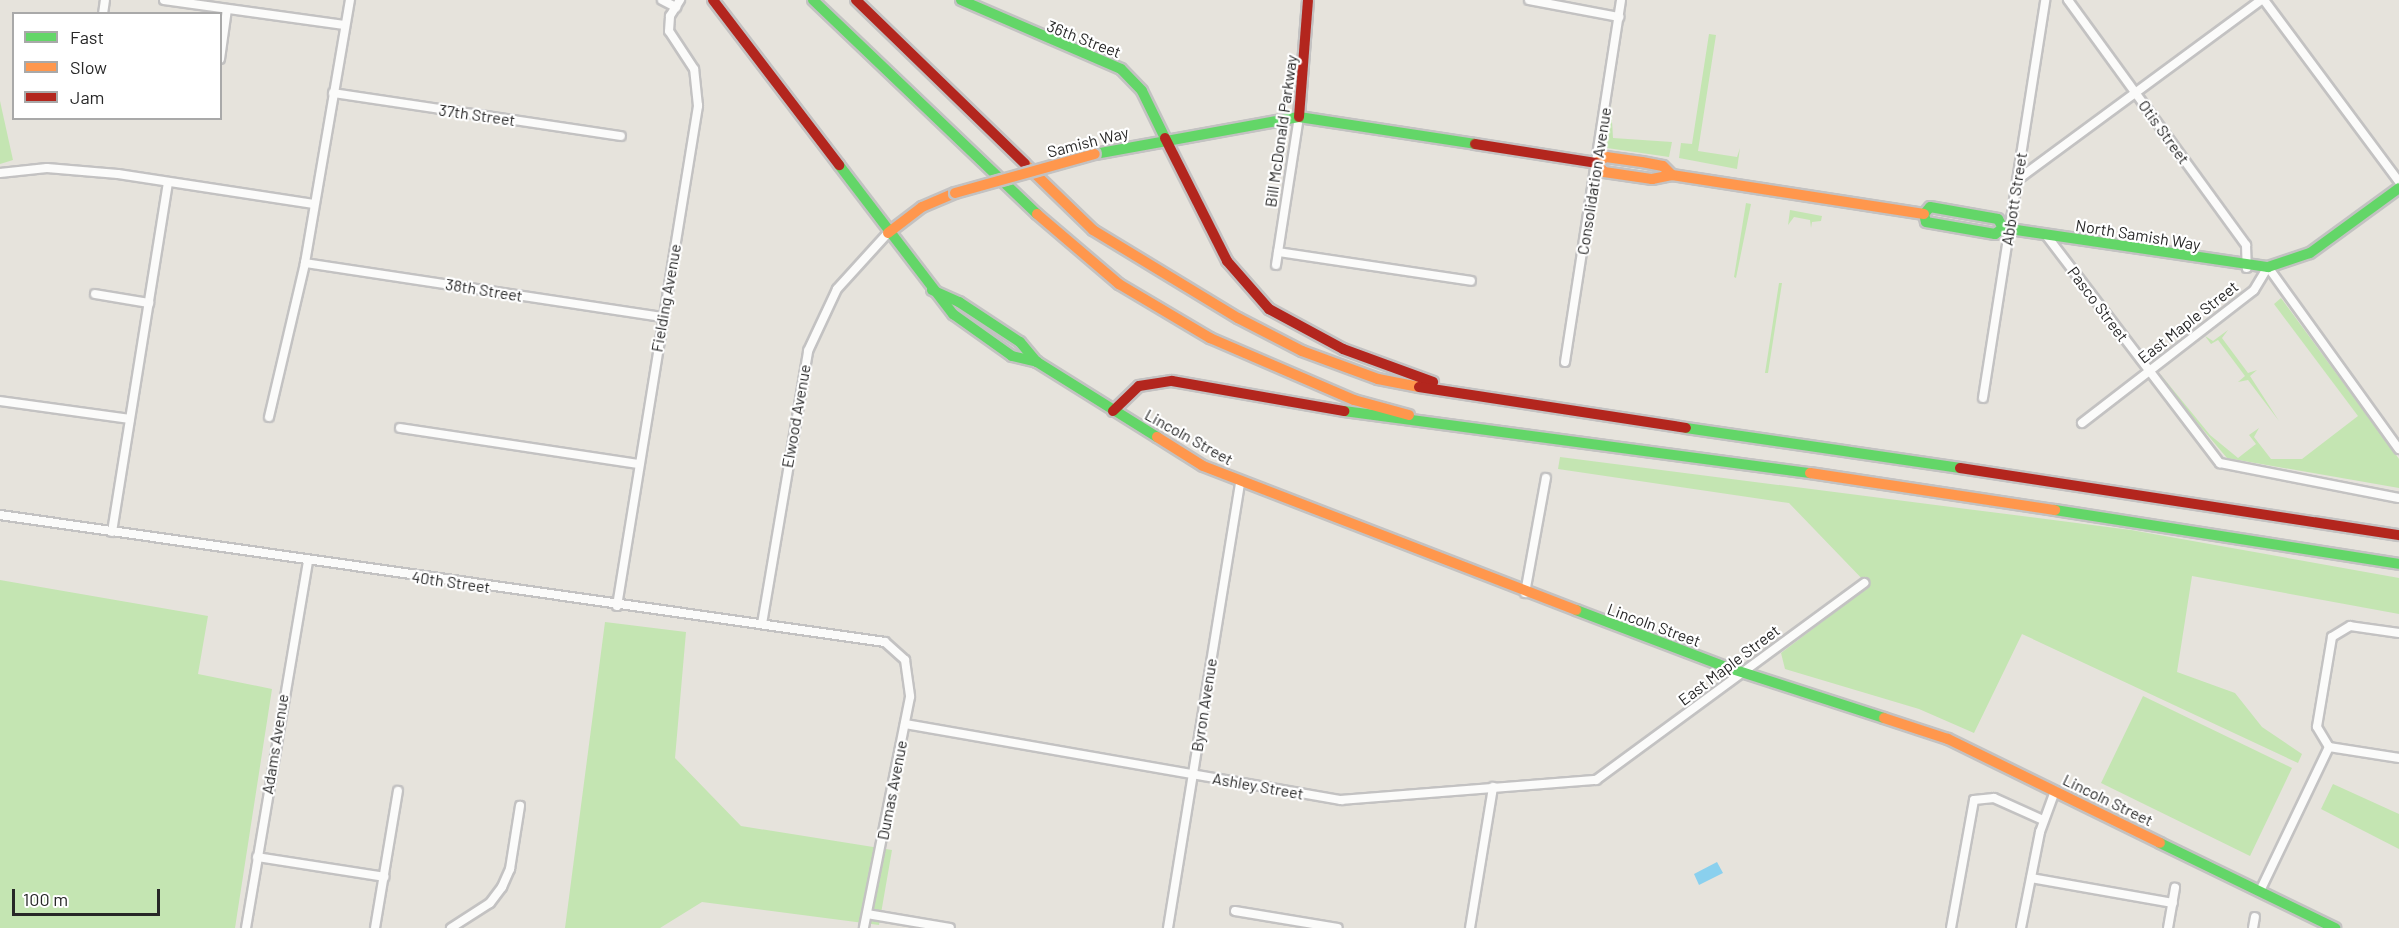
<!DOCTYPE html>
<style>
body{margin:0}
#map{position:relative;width:2399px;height:928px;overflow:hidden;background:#e6e3dc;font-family:Barlow,sans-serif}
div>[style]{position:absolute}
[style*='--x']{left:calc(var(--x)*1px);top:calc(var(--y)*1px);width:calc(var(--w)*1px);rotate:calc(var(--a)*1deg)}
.green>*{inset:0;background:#c4e5b2}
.water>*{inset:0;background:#8ad0ee}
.roads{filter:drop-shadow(2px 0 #c3c2c2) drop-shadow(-2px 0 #c3c2c2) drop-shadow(0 2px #c3c2c2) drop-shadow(0 -2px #c3c2c2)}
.street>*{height:8px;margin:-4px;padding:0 4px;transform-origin:4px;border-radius:4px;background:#fbfbfa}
.fast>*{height:10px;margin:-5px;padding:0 5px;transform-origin:5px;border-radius:5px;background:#63d668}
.slow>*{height:10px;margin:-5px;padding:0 5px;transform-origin:5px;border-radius:5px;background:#ff974d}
.jam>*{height:10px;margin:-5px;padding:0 5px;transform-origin:5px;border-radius:5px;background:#b3261e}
.bridges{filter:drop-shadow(2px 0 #c3c2c2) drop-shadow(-2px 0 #c3c2c2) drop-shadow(0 2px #c3c2c2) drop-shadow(0 -2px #c3c2c2)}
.slow-bridge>*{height:10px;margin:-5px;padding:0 5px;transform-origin:5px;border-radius:5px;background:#ff974d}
span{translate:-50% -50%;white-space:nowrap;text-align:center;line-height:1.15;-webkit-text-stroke:4.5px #fff;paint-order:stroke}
.street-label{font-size:16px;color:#272727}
.legend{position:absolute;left:12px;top:12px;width:210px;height:108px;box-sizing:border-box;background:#fff;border:2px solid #a9a9a9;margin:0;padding:8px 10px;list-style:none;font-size:18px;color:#272727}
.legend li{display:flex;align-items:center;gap:12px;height:30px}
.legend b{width:30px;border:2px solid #a9a9a9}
.scale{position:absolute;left:12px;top:889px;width:148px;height:27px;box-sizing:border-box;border:3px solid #272727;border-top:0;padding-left:8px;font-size:18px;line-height:21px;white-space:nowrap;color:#272727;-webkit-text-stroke:4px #fff;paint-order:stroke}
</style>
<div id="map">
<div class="green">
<i style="clip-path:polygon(1709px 34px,1716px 35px,1698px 151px,1737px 157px,1740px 148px,1737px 169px,1679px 158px,1681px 143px,1692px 144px)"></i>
<i style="clip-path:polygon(0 101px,13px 160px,0 164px)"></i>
<i style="clip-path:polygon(1611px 104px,1613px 138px,1672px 142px,1669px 157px,1607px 148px)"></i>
<i style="clip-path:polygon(1746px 203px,1751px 204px,1736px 278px,1734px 277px)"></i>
<i style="clip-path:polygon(1790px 210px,1822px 216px,1821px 221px,1812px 222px,1811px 228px,1810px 220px,1794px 217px,1788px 225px)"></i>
<i style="clip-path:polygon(1779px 283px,1782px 283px,1768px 373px,1765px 373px)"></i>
<i style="clip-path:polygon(2281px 298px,2399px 459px,2399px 488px,2227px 458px,2161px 380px,2161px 375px,2210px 435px,2238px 458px,2256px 444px,2249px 435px,2259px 428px,2254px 437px,2271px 459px,2302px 459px,2358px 416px,2274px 304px)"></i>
<i style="clip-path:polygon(2228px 330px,2222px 338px,2248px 373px,2257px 370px,2250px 376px,2279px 421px,2248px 380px,2238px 382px,2245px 376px,2218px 340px,2211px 344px,2205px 336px,2213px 341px)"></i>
<i style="clip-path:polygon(1560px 457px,2131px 530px,2399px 578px,2399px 614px,2192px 576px,2177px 672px,2235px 693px,2262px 727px,2302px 754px,2298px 763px,2022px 634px,1974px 733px,1919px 709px,1785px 669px,1781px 653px,1869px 586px,1789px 503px,1558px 469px)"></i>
<i style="clip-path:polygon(0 580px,208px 616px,198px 674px,272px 689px,235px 928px,0 928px)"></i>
<i style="clip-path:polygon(605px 622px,686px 632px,675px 758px,741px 826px,892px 850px,879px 925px,702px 902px,660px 928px,565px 928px)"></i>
<i style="clip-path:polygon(2143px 696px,2292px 768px,2250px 856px,2101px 783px)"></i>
<i style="clip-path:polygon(2333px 784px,2399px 814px,2399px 849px,2321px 809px)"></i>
</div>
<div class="water">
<i style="clip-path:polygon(1717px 862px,1723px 873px,1699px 885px,1694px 874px)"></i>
</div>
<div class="roads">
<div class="street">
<i style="--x:164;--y:0;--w:182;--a:7.9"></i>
<i style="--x:662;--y:0;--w:16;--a:27"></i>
<i style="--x:1529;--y:0;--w:92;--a:10.7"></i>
<i style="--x:2068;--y:0;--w:303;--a:54"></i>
<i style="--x:2246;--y:245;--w:23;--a:88"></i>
<i style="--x:2264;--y:0;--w:227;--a:53.4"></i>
<i style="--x:103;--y:14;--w:14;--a:-82"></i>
<i style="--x:220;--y:59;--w:50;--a:-82"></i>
<i style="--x:333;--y:93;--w:291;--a:8.5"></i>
<i style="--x:0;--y:173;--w:47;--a:-6.1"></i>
<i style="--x:47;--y:168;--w:71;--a:4.8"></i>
<i style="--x:118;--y:174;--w:198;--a:8.7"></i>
<i style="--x:2017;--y:180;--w:303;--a:-36.4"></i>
<i style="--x:2046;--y:235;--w:287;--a:52.7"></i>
<i style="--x:2220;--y:463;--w:182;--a:11.1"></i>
<i style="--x:1278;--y:252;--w:195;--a:8.5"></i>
<i style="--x:305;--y:263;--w:362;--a:8.6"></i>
<i style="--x:1276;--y:265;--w:150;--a:-81.2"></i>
<i style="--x:95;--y:294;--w:55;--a:9.5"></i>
<i style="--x:1565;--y:362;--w:366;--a:-81.2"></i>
<i style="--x:1983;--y:398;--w:403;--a:-81.1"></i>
<i style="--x:0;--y:401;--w:131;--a:7.9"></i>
<i style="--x:269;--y:417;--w:158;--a:-76.8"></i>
<i style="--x:305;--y:263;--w:267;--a:-80.3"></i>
<i style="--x:2082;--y:423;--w:217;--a:-37.7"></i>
<i style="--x:2254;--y:290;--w:27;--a:-59"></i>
<i style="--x:2268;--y:267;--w:224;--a:54.3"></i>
<i style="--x:400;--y:428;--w:242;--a:8.6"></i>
<i style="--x:0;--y:515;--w:894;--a:8.17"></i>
<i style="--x:885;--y:642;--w:27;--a:42"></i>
<i style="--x:905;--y:660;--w:37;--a:82"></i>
<i style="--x:910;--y:697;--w:236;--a:101.3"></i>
<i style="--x:112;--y:532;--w:353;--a:-80.9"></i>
<i style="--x:1525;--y:593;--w:117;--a:-79.7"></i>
<i style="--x:617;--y:606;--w:507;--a:-80.8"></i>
<i style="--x:698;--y:106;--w:37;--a:-96"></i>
<i style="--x:694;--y:69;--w:45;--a:-123.3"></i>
<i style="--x:669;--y:31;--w:15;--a:-86"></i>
<i style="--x:670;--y:16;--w:19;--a:-58"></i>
<i style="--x:762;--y:624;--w:277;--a:-80.4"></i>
<i style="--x:808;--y:351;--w:68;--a:-64.9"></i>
<i style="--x:837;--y:289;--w:76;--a:-47.7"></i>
<i style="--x:2399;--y:633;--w:49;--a:-171.9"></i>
<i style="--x:2350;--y:626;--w:21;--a:149"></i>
<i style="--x:2332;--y:637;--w:91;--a:99.5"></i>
<i style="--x:2317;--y:727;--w:23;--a:59"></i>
<i style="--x:2329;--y:747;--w:71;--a:8.9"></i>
<i style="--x:905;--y:724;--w:443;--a:9.9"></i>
<i style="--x:1341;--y:800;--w:256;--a:-4.5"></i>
<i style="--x:1596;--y:780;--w:333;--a:-36.3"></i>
<i style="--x:257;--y:857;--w:129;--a:8.9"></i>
<i style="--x:2031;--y:878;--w:144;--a:10"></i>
<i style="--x:2260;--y:891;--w:160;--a:-64.4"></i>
<i style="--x:1235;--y:911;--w:104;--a:9.4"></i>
<i style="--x:867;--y:914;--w:84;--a:9.6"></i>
<i style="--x:246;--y:928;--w:372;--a:-80.4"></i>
<i style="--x:375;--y:928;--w:139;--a:-80.5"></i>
<i style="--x:451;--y:928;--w:46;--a:-32.7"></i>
<i style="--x:490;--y:903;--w:20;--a:-53"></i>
<i style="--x:502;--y:887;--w:20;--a:-66"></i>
<i style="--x:510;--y:869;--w:64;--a:-81"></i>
<i style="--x:1168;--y:928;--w:453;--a:-80.8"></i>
<i style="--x:1470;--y:928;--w:143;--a:-80.7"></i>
<i style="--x:1951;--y:928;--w:130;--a:-79.8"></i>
<i style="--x:1974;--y:800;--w:20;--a:-6"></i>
<i style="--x:1994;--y:798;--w:54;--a:24.2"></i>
<i style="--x:2021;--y:928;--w:98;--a:-78.8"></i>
<i style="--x:2040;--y:832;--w:44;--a:-69.9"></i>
<i style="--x:2168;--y:928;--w:41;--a:-80.1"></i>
<i style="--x:2253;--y:928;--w:11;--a:-80"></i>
</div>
<div class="fast">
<i style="--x:813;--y:0;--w:310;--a:43.7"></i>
<i style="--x:961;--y:0;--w:174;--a:23.3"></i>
<i style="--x:1121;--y:69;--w:30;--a:46"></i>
<i style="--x:1142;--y:91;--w:52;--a:63.9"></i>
<i style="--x:1095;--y:154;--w:207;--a:-10.3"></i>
<i style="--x:1299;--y:117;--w:178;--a:8.7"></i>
<i style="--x:839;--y:165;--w:188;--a:52.6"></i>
<i style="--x:953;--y:314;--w:72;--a:35.4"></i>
<i style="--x:1012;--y:356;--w:26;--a:13"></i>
<i style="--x:1924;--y:214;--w:8;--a:76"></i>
<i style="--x:1926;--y:222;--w:70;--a:9.9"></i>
<i style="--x:1995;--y:234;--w:10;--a:-37"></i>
<i style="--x:2003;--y:228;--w:268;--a:8.4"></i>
<i style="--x:2268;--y:267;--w:44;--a:-18.4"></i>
<i style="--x:2310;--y:253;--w:110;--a:-36.1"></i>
<i style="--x:1924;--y:214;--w:9;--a:-49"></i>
<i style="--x:1930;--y:207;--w:69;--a:10"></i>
<i style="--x:1998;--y:219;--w:10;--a:61"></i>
<i style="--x:932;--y:290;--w:30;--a:24"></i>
<i style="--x:959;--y:302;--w:73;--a:33.3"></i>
<i style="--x:1020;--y:342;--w:26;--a:50"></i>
<i style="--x:1037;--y:362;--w:142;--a:32"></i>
<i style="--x:1344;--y:411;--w:470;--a:7.6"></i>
<i style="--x:1686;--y:428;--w:277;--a:8.3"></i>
<i style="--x:2055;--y:510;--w:348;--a:8.9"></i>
<i style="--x:1576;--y:610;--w:160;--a:20.8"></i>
<i style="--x:1726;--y:667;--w:166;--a:17.9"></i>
<i style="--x:2160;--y:843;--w:195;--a:25.9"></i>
</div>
<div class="slow">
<i style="--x:1596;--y:163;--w:12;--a:-31"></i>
<i style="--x:1606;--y:157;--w:36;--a:8"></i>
<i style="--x:1642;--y:162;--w:21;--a:11"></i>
<i style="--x:1663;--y:166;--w:13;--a:45"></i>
<i style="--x:1672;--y:175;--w:255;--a:8.8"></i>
<i style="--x:1596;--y:163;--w:12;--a:48"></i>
<i style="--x:1604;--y:172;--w:49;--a:8.3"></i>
<i style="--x:1652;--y:179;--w:20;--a:-11"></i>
<i style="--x:1025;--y:164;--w:95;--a:44.1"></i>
<i style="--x:1093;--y:230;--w:170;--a:31.3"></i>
<i style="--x:1238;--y:318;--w:72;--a:27.3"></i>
<i style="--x:1302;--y:351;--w:81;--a:20.2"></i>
<i style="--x:1378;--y:379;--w:42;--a:11"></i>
<i style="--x:1037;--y:214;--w:108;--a:40.5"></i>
<i style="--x:1119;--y:284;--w:106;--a:30.7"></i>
<i style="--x:1210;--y:338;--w:157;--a:23.3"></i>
<i style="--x:1354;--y:400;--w:57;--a:15.3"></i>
<i style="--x:888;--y:233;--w:43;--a:-37.4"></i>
<i style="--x:922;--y:207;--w:36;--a:-23"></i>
<i style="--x:1157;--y:437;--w:54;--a:32.2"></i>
<i style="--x:1203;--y:466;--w:400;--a:21.1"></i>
<i style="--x:1810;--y:473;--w:248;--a:8.6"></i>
<i style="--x:1884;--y:718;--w:67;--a:18.2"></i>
<i style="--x:1948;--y:739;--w:236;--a:26.1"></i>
</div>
<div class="jam">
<i style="--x:713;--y:0;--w:208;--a:52.6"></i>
<i style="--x:856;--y:0;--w:235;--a:44.1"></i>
<i style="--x:1299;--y:117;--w:117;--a:-85.6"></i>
<i style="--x:1165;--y:138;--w:138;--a:63.2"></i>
<i style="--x:1227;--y:261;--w:64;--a:48.8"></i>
<i style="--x:1269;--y:309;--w:84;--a:28.4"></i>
<i style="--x:1343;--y:349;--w:96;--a:20.1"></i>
<i style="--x:1475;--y:144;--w:122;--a:8.9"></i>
<i style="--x:1419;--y:387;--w:270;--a:8.7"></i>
<i style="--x:1113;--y:411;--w:36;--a:-44"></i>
<i style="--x:1139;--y:386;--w:33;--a:-9"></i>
<i style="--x:1172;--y:381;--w:175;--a:9.9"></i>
<i style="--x:1960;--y:468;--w:444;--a:8.7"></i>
</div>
</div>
<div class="bridges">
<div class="slow-bridge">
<i style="--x:955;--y:193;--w:145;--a:-15.6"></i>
</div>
</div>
<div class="street-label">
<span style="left:1084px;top:39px;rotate:21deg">36th Street</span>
<span style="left:477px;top:115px;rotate:8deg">37th Street</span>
<span style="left:1281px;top:131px;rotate:-82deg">Bill McDonald Parkway</span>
<span style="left:2164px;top:132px;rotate:54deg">Otis Street</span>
<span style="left:1088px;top:142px;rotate:-14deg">Samish Way</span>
<span style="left:1594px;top:181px;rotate:-81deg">Consolidation Avenue</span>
<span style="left:2014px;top:199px;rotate:-81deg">Abbott Street</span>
<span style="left:2138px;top:235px;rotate:9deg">North Samish Way</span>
<span style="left:484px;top:290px;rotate:9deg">38th Street</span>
<span style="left:666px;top:298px;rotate:-80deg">Fielding Avenue</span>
<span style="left:2098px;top:304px;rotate:53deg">Pasco Street</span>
<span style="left:2188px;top:322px;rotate:-38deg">East Maple Street</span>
<span style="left:796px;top:416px;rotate:-80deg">Elwood Avenue</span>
<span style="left:1189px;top:437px;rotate:29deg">Lincoln Street</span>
<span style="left:451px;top:582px;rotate:8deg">40th Street</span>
<span style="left:1654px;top:625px;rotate:20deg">Lincoln Street</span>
<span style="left:1729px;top:665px;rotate:-37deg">East Maple Street</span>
<span style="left:1204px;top:705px;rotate:-81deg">Byron Avenue</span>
<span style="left:275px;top:744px;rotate:-81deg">Adams Avenue</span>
<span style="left:1258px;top:786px;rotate:10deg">Ashley Street</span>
<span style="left:892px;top:790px;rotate:-79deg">Dumas Avenue</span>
<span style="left:2108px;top:800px;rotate:26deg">Lincoln Street</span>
</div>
<ul class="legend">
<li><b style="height:8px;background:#63d668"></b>Fast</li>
<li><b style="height:8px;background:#ff974d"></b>Slow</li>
<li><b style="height:8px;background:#b3261e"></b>Jam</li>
</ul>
<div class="scale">100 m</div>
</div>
